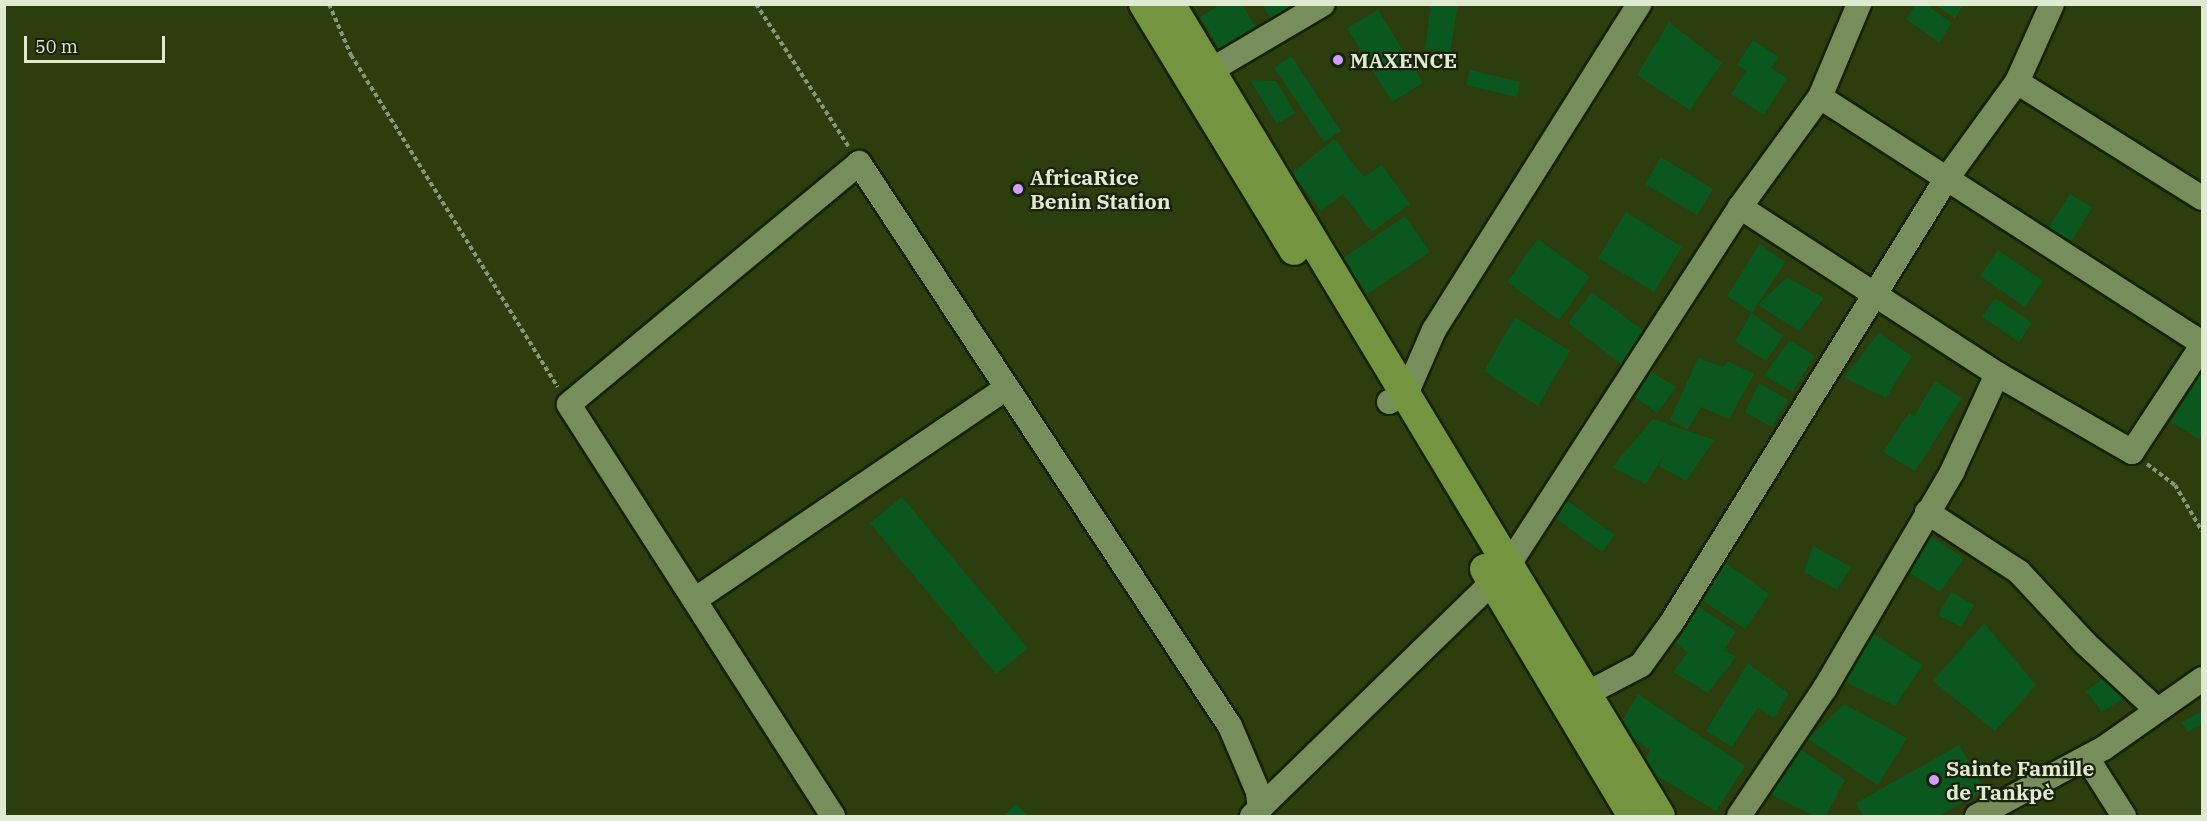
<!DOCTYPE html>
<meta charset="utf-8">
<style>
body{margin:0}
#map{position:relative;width:2207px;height:821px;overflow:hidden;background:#2c3d0e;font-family:"IBM Plex Serif",serif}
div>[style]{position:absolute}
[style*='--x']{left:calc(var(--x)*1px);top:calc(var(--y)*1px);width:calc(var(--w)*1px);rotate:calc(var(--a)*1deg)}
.building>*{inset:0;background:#0b5720}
.path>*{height:4px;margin-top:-2px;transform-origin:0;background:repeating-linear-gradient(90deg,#899874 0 4.5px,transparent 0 7.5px)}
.roads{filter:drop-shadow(2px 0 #162301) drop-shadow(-2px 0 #162301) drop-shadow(0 2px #162301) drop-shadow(0 -2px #162301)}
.minor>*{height:24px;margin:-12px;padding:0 12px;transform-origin:12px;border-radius:12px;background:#788d5c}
.major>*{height:30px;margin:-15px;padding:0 15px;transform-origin:15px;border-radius:15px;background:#749440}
.dots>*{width:16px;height:16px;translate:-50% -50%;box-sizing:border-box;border:3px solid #19210d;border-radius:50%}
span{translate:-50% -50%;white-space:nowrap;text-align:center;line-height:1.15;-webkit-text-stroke:4.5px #19210d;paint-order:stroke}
.poi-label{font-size:21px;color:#dfebd1;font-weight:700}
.left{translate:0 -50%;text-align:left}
.frame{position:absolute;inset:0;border:6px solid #dfebd1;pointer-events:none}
.scale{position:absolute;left:24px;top:36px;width:141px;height:27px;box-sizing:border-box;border:3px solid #dfebd1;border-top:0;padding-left:8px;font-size:18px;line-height:21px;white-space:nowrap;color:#dfebd1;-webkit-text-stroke:4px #19210d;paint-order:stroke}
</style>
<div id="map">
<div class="building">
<i style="clip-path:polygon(1221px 4px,1242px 4px,1258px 31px,1222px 53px,1200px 17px)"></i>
<i style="clip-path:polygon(1262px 4px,1296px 4px,1271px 19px)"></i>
<i style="clip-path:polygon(1431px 4px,1458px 4px,1450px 53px,1425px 49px)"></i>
<i style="clip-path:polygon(1916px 4px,1925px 4px,1952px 23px,1939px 42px,1906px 19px)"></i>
<i style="clip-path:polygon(1934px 4px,1964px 4px,1955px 18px)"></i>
<i style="clip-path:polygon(1378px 10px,1423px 83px,1392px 102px,1347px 28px)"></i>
<i style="clip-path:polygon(1669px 22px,1722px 63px,1690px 110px,1637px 75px)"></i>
<i style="clip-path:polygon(1753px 40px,1779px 57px,1771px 68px,1787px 78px,1764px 115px,1731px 94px,1746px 71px,1737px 65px)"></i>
<i style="clip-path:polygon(1291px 56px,1341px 131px,1324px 142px,1274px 68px)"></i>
<i style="clip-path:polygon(1470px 70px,1520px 82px,1517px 97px,1466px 85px)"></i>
<i style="clip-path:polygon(1250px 80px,1276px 81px,1295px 113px,1277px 124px)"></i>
<i style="clip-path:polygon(1334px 139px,1364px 177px,1382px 165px,1410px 204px,1372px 232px,1343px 194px,1321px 211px,1292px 173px)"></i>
<i style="clip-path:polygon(1661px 157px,1713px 189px,1697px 215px,1645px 184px)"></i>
<i style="clip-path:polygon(2070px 194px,2092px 208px,2069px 244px,2047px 230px)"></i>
<i style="clip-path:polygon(1626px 212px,1682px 247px,1654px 292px,1598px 258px)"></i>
<i style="clip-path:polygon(1405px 216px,1430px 252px,1367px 294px,1343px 258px)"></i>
<i style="clip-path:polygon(1538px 239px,1590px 277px,1559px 320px,1507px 282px)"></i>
<i style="clip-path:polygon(1760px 244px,1785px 262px,1752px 313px,1727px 296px)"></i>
<i style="clip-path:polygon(1998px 250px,2043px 281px,2025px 307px,1980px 276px)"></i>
<i style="clip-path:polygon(1787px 277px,1824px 298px,1799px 331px,1758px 305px)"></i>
<i style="clip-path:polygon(1592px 292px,1650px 336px,1626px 368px,1568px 323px)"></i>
<i style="clip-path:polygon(1995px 298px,2032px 323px,2019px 342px,1982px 317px)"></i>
<i style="clip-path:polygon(1752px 313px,1783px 336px,1766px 361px,1735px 341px)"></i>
<i style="clip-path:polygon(1515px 317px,1570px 351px,1538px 406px,1484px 371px)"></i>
<i style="clip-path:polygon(1879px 333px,1912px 356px,1886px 398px,1844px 377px)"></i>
<i style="clip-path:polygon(1790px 340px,1815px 356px,1792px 392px,1764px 375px)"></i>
<i style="clip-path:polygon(1698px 358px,1723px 367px,1727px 361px,1754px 374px,1729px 419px,1701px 407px,1688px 429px,1670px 420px)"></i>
<i style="clip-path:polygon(1647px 369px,1676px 387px,1657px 413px,1631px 394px)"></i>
<i style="clip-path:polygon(2202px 370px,2202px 434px,2199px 439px,2171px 422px)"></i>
<i style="clip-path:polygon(1935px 381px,1962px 398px,1915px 471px,1883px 452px,1909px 413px,1914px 416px)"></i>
<i style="clip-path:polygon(1759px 383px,1788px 400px,1772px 427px,1745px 412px)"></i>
<i style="clip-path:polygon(1653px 419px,1714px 440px,1686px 481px,1659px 466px,1666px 452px,1646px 484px,1612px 467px)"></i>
<i style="clip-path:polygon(902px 497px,1028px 648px,996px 674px,870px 523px)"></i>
<i style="clip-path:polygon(1562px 497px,1615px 535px,1602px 552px,1550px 514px)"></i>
<i style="clip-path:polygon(1925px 533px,1964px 558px,1940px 592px,1908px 572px)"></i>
<i style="clip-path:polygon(1813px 546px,1851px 567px,1837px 590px,1804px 572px)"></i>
<i style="clip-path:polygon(1723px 561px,1769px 594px,1745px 629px,1697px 597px)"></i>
<i style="clip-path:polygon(1951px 592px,1974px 605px,1961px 627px,1938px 615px)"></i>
<i style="clip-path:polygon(1690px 601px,1736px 631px,1724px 650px,1736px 657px,1708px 693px,1673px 672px,1688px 652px,1670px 640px)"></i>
<i style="clip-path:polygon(1984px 623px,2036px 685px,1995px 731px,1933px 681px)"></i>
<i style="clip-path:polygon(1867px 630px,1923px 665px,1895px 706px,1839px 679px)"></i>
<i style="clip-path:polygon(1748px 663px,1789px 694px,1774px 718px,1758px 707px,1732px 747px,1706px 731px)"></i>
<i style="clip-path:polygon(2109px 674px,2127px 696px,2102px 712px,2086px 691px)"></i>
<i style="clip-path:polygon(1638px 694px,1745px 766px,1716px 811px,1642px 767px,1650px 750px,1619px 727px)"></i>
<i style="clip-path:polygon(1844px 704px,1907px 738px,1878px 785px,1807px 739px)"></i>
<i style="clip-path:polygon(2202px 711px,2202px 724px,2187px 732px,2182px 722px)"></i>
<i style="clip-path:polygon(1959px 745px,1985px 790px,1939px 816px,1863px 816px,1856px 803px)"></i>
<i style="clip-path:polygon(1798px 747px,1845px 780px,1826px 816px,1815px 816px,1769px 794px)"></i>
<i style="clip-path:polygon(1016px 804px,1029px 816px,1004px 816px)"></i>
</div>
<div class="path">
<i style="--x:329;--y:4;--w:56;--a:66.7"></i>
<i style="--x:351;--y:55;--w:391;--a:58.1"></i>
<i style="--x:756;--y:4;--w:171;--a:57"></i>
<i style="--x:2147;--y:464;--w:35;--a:37"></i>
<i style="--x:2175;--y:485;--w:53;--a:59.6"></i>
</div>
<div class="roads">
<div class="minor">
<i style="--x:1196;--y:79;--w:147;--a:-30.6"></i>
<i style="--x:2017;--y:82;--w:218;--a:32.1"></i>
<i style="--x:1820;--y:97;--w:454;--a:32.8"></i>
<i style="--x:1740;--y:207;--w:306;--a:33"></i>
<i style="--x:1997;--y:374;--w:156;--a:30"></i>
<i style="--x:2132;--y:452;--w:127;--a:-56.6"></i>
<i style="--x:1389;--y:402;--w:21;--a:-29"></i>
<i style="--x:1407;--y:392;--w:68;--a:-66.5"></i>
<i style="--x:1434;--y:330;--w:385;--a:-57.8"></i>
<i style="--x:1927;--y:512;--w:110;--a:33.1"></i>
<i style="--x:2019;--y:572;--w:98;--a:47.1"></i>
<i style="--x:2086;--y:644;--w:96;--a:42.9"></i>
<i style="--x:696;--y:599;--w:376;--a:-34.2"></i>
<i style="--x:1571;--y:702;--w:79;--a:-27.9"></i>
<i style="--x:1641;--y:665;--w:53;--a:-54.2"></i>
<i style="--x:1672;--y:622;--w:519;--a:-58.24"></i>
<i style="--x:1945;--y:181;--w:122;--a:-54"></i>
<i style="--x:2017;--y:82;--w:85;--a:-65.8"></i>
<i style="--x:2087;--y:758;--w:69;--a:57.5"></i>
<i style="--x:833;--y:816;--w:489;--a:-122.7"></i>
<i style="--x:569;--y:404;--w:377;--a:-39.7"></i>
<i style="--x:859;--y:163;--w:674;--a:56.62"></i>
<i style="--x:1230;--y:726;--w:72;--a:67"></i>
<i style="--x:1258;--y:792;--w:18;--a:84"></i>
<i style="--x:1252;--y:816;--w:354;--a:-44.2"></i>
<i style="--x:1506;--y:569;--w:431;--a:-57.1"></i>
<i style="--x:1740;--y:207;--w:136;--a:-54"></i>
<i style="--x:1820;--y:97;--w:101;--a:-67.2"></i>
<i style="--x:1739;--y:816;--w:154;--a:-56.1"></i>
<i style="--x:1825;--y:688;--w:251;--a:-59.5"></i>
<i style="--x:1952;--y:472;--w:108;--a:-65.3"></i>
<i style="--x:1977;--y:816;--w:144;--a:-28.2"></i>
<i style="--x:2104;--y:748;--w:120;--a:-35.1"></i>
</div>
<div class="major">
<i style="--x:1144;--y:4;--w:288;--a:58.6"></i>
<i style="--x:1170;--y:4;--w:948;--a:58.89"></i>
<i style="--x:1485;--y:569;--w:288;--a:59.1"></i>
</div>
</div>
<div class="dots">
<i style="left:1338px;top:60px;background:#d09dff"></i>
<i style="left:1018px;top:189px;background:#d09dff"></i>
<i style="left:1934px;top:780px;background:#d09dff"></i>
</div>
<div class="poi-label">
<span class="left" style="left:1350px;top:60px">MAXENCE</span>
<span class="left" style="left:1030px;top:189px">AfricaRice<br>Benin Station</span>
<span class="left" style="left:1946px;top:780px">Sainte Famille<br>de Tankpè</span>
</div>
<div class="frame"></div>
<div class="scale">50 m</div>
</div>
